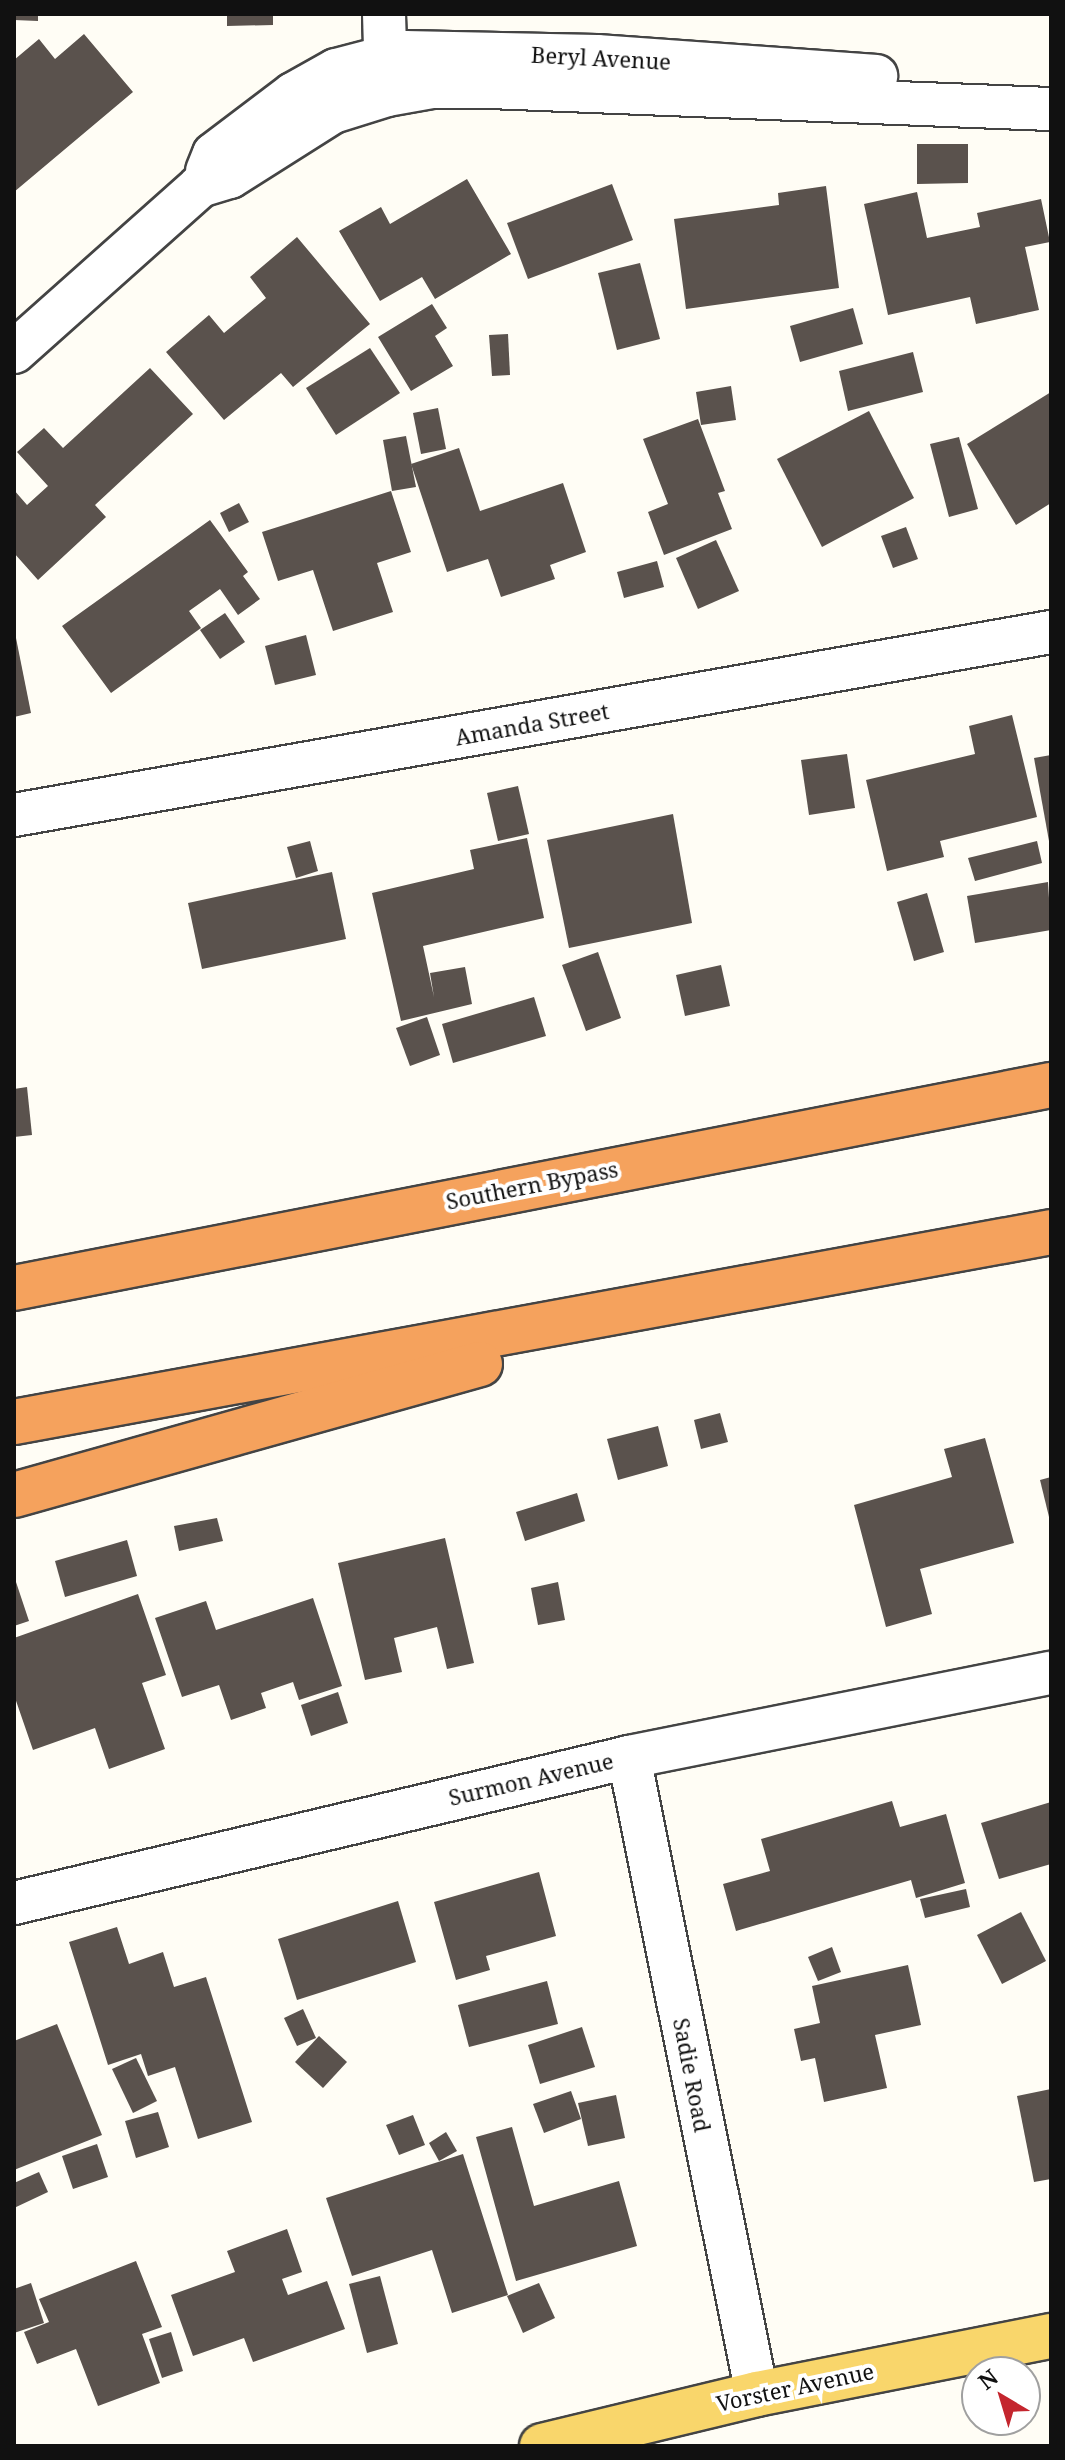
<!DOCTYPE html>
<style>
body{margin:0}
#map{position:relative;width:1065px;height:2460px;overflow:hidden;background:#fffdf5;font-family:"Noto Serif",serif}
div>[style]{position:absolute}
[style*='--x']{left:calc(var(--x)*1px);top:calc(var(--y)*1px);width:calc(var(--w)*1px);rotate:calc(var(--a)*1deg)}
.building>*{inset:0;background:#5a524d}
.roads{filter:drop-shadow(2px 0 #444) drop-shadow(-2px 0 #444) drop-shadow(0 2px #444) drop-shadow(0 -2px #444)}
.minor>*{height:42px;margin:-21px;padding:0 21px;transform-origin:21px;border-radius:21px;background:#fff}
.major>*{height:44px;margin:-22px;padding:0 22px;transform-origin:22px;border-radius:22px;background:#f9d66b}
.highway>*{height:44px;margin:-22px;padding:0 22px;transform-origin:22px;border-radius:22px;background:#f5a25d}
span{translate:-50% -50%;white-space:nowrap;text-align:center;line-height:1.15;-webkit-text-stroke:8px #fff;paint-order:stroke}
.street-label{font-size:22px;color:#111}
.frame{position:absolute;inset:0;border:16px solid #111;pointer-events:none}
.north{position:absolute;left:961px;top:2356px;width:80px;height:80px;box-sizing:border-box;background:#fff;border:2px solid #a0a0a0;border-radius:50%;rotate:322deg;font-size:22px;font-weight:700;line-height:32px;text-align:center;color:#111}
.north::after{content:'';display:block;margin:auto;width:28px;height:36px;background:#c4262e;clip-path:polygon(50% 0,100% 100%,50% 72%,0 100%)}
</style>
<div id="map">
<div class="building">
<i style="clip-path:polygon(14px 14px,38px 14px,38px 21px,14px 20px)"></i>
<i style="clip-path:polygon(227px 14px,273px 14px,273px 25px,227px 26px)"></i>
<i style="clip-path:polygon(84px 34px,133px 92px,14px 192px,14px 60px,39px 39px,55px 59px)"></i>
<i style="clip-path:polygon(917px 144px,968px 144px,968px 183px,917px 184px)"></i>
<i style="clip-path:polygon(467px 179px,511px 254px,435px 299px,422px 277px,380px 301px,339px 231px,381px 207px,390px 224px)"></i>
<i style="clip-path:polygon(612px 184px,633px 240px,528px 279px,507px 223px)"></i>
<i style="clip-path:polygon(826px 186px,839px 288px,686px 309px,674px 219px,779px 205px,778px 193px)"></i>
<i style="clip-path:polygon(917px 192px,927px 238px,980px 227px,977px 213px,1041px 199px,1050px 242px,1025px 247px,1039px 310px,976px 324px,970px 297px,888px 315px,864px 204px)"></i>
<i style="clip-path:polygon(297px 237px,370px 324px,293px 387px,281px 373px,224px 420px,166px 352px,209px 315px,224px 333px,266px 298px,250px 277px)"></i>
<i style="clip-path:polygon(640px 263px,660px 339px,617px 350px,598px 273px)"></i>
<i style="clip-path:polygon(432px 304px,447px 328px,435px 336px,453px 366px,411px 391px,378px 337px)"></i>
<i style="clip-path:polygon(853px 308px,863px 344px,800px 362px,790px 326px)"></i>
<i style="clip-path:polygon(508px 334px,510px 375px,492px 376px,489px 335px)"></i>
<i style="clip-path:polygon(370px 348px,400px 393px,336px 435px,306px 388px)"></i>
<i style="clip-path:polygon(913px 352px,923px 392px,848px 411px,839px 371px)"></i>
<i style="clip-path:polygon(150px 368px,193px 414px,95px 505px,106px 517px,38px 580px,14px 553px,14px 490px,27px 505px,48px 486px,17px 452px,44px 428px,63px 448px)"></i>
<i style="clip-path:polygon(731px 386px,736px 420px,701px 425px,696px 392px)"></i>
<i style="clip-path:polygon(1051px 392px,1051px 503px,1016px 525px,967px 444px)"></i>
<i style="clip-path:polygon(438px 408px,446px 449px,421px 454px,413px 413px)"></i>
<i style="clip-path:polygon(869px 411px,914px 498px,822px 547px,777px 459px)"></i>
<i style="clip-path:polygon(698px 419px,725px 491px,718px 493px,732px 529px,664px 555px,648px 512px,668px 504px,643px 439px)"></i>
<i style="clip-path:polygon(406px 436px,416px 487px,392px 491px,383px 440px)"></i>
<i style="clip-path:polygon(959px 437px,978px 509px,949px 517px,930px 444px)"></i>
<i style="clip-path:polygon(459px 448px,480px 511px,563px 483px,586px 552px,550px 565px,555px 579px,501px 597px,488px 559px,447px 572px,411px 464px)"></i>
<i style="clip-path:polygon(391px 491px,411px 552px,377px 563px,393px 612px,333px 631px,313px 570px,278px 581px,262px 532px)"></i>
<i style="clip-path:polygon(239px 503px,249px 522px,229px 532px,220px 513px)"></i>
<i style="clip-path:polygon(210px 520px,248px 572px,243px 576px,260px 599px,238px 615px,220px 589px,189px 611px,201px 628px,111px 693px,62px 626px)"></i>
<i style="clip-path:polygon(906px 527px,918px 559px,893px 568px,881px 536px)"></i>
<i style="clip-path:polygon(716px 540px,739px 591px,698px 609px,676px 558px)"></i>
<i style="clip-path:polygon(657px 561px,664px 587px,624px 598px,617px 572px)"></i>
<i style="clip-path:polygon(225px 613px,245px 642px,220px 659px,200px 630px)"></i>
<i style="clip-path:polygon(15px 633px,31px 713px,14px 717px,14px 634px)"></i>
<i style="clip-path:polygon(306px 635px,316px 675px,275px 685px,265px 646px)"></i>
<i style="clip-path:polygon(1012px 715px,1037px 817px,940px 841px,944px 857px,887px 871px,866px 780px,975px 754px,969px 726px)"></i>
<i style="clip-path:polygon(847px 754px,855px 808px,809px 815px,801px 760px)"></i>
<i style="clip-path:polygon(1051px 755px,1051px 841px,1049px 841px,1034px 758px)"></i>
<i style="clip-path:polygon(518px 786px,529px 834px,498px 841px,487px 793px)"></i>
<i style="clip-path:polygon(673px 814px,692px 923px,569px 948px,547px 840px)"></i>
<i style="clip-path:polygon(527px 838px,544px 918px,423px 946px,434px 997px,430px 973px,465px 967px,472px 1004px,401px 1021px,372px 893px,474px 869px,470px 850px)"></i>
<i style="clip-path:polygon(310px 841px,318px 871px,296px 878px,287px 847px)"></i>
<i style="clip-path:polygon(1037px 841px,1042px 863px,975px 881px,968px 858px)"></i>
<i style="clip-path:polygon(332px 872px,346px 939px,202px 969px,188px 903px)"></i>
<i style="clip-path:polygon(1048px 882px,1051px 930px,975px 943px,967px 896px)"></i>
<i style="clip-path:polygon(927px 893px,944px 952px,914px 961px,897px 902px)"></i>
<i style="clip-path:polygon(598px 952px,621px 1018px,586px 1031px,562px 965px)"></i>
<i style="clip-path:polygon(721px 965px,730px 1006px,685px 1016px,676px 975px)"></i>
<i style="clip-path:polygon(534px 997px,546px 1036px,453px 1063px,442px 1024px)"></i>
<i style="clip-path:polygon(427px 1017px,440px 1055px,410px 1066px,396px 1028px)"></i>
<i style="clip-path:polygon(27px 1087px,32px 1135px,14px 1137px,14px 1089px)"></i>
<i style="clip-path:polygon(720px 1413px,728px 1442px,701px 1449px,694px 1420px)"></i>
<i style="clip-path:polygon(658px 1426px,668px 1466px,618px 1480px,607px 1439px)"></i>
<i style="clip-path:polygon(985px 1438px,1014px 1543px,920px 1569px,932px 1614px,886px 1627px,854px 1505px,952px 1477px,944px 1449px)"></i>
<i style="clip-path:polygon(1051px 1477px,1051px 1521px,1050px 1521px,1040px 1480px)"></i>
<i style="clip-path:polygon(577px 1493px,585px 1521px,525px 1541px,516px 1512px)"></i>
<i style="clip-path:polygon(217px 1518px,223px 1541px,179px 1551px,174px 1526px)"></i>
<i style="clip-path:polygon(445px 1538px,474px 1663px,447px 1669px,437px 1627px,394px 1638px,402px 1672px,365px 1680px,338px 1563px)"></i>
<i style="clip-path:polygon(127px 1540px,137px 1576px,65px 1597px,55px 1561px)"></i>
<i style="clip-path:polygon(14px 1576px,29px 1621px,14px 1626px)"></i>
<i style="clip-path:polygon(558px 1582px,565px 1620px,538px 1625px,531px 1588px)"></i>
<i style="clip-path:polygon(138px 1594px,166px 1675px,142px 1683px,165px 1749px,109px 1769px,95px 1728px,33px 1750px,14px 1695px,14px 1638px)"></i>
<i style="clip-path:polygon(313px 1598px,342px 1686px,299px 1700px,293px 1682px,261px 1693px,266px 1708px,231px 1720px,219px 1685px,182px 1697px,155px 1618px,206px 1601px,216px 1630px)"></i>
<i style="clip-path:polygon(338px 1692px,348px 1723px,311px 1736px,301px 1705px)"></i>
<i style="clip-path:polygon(892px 1801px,900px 1827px,946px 1814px,965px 1883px,916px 1898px,911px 1880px,736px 1931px,723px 1884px,770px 1871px,761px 1839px)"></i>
<i style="clip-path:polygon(1051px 1802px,1051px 1864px,999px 1879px,981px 1823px)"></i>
<i style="clip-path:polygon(539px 1872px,556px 1936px,486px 1956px,490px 1970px,456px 1980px,434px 1902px)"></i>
<i style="clip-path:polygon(966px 1889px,970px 1907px,925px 1918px,920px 1899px)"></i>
<i style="clip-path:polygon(398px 1901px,416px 1962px,297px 2000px,278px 1939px)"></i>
<i style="clip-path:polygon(1021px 1912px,1046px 1961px,1002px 1984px,977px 1935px)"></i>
<i style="clip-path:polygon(117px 1927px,129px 1964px,163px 1952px,174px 1987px,206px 1977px,252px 2122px,198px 2139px,175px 2067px,148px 2076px,141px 2054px,108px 2065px,69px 1942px)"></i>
<i style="clip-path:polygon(832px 1947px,841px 1972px,818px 1981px,808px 1957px)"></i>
<i style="clip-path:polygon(908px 1965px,921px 2025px,875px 2035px,887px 2088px,824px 2102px,815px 2058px,801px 2061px,794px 2029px,820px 2023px,812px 1986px)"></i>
<i style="clip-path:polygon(547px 1981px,558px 2024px,469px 2047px,458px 2005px)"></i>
<i style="clip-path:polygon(303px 2009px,316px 2038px,297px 2046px,284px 2018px)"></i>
<i style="clip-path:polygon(57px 2024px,102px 2135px,14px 2170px,14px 2041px)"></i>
<i style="clip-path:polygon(582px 2027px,595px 2067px,540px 2084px,528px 2045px)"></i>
<i style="clip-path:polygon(319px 2036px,347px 2062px,323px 2088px,295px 2062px)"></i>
<i style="clip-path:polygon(136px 2058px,157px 2101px,133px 2113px,112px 2069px)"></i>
<i style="clip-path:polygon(1051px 2089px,1051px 2179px,1034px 2182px,1017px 2096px)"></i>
<i style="clip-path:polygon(571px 2091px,581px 2119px,544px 2133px,533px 2104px)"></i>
<i style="clip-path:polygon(616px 2095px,625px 2138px,588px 2146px,578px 2103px)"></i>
<i style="clip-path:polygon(158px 2112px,169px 2147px,136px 2158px,125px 2121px)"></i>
<i style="clip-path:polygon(413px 2115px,425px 2145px,399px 2155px,386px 2125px)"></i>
<i style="clip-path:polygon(512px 2127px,534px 2206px,619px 2181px,637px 2246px,516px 2281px,476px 2137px)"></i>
<i style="clip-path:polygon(446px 2132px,457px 2151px,439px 2161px,429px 2143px)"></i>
<i style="clip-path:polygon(97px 2144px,108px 2177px,73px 2189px,62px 2156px)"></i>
<i style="clip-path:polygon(463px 2154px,508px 2295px,452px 2313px,432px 2250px,352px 2276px,326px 2198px)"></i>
<i style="clip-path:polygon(39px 2172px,48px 2192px,14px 2208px,14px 2183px)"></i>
<i style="clip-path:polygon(287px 2229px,302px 2272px,282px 2279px,288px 2295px,327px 2281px,345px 2329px,253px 2362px,244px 2338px,193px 2356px,171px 2295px,235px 2272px,227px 2251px)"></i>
<i style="clip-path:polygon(136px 2261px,162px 2327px,142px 2334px,160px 2383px,98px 2406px,76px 2349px,37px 2364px,24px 2332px,49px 2322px,39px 2299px)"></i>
<i style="clip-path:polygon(380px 2276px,398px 2344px,367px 2353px,349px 2284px)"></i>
<i style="clip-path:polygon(31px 2283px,44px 2323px,14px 2333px,14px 2289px)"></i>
<i style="clip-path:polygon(539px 2283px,555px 2318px,523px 2333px,507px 2296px)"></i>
<i style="clip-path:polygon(171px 2332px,183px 2371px,162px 2378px,149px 2339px)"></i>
</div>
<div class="roads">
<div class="minor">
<i style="--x:384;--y:14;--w:67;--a:88.3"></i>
<i style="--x:207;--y:171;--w:18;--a:-68"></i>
<i style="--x:214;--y:154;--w:99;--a:-37.2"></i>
<i style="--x:293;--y:94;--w:49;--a:-29.2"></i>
<i style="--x:336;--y:70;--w:71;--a:-14.6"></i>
<i style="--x:405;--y:52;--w:192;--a:1.2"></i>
<i style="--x:597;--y:56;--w:280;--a:4.1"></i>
<i style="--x:14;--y:352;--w:249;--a:-41.7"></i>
<i style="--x:200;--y:186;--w:31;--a:-17"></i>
<i style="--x:230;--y:177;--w:122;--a:-32.3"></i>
<i style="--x:333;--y:112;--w:57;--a:-17.5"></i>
<i style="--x:387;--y:95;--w:47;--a:-9.9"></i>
<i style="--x:433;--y:87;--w:57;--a:0"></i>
<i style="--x:490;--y:87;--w:561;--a:2.25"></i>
<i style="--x:14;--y:815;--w:1053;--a:-10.01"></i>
<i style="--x:629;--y:1757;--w:650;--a:78.64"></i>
<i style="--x:14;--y:1903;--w:632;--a:-13.35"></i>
<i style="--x:629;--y:1757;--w:430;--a:-11.3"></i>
</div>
<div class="major">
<i style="--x:542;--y:2446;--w:221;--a:-13.6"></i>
<i style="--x:757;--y:2394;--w:300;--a:-11.2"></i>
</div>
<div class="highway">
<i style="--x:14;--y:1288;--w:1057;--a:-11.08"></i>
<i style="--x:14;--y:1422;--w:1054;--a:-10.38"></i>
<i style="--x:14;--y:1495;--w:484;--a:-15.7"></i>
</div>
</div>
<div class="street-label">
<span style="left:601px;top:58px;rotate:3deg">Beryl Avenue</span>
<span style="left:532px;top:724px;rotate:-10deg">Amanda Street</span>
<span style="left:532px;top:1185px;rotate:-11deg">Southern Bypass</span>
<span style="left:531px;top:1779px;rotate:-13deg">Surmon Avenue</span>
<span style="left:692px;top:2075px;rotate:79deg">Sadie Road</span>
<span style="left:795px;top:2387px;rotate:-12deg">Vorster Avenue</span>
</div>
<div class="frame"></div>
<div class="north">N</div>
</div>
